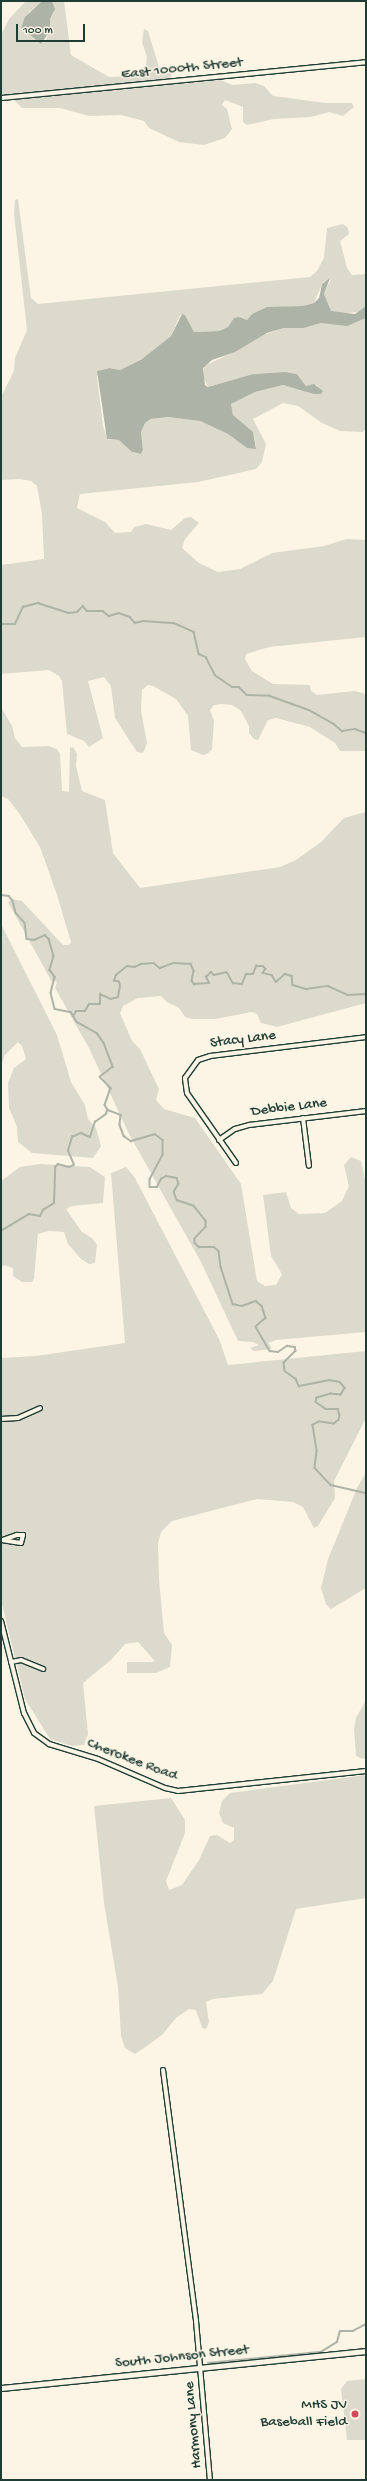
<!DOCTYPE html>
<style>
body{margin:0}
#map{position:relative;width:367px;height:2481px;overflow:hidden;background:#fcf5e5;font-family:"Gochi Hand",sans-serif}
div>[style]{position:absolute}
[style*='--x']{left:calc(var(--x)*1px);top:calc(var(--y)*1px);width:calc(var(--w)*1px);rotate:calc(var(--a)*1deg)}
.green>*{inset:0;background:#dcdacc}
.water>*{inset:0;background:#aeb3a7}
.stream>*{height:1.5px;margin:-0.75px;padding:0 0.75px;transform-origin:0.75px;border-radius:0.75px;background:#aeb3a7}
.roads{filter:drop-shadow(1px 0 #1f3d34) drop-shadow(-1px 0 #1f3d34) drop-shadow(0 1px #1f3d34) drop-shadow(0 -1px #1f3d34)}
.minor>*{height:4px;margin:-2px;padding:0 2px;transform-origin:2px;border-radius:2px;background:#fcf5e5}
.tertiary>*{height:5px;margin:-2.5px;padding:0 2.5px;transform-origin:2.5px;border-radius:2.5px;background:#fcf5e5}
.dots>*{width:11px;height:11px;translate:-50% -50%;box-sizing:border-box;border:2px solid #fcf5e5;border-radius:50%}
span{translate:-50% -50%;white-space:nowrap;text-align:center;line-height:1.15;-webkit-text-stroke:3px #fcf5e5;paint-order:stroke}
.street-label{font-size:15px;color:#1f3d34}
.poi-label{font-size:15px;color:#1f3d34}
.right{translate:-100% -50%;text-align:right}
.frame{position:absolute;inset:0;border:2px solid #1f3d34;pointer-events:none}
.scale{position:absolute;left:16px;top:24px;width:69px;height:18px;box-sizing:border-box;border:2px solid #1f3d34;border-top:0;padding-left:5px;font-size:12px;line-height:14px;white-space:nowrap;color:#1f3d34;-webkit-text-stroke:3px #fcf5e5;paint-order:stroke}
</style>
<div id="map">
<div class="green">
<i style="clip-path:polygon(26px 1px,42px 1px,29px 12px,21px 28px,35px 40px,44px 43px,50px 31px,50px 19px,54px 12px,51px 1px,64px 1px,71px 55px,109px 77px,132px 76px,145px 71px,147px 57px,142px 42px,144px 29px,148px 31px,159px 67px,172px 72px,171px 77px,159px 81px,1px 95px,1px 35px,9px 19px)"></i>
<i style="clip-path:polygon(220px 80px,233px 85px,255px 83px,264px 86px,273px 96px,326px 103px,352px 103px,354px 107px,343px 116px,329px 112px,311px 117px,274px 119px,247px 125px,243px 122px,243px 107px,225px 100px,222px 105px,227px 109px,232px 129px,225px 138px,204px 145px,179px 142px,149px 128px,144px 121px,121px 115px,89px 116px,60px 108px,22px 108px,14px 100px)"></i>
<i style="clip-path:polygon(18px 199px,31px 298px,38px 304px,310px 277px,317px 271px,324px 258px,327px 228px,343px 224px,348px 228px,349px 234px,340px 241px,347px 268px,352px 275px,366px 274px,366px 306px,358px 312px,334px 314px,330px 310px,324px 294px,331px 279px,323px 282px,314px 303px,303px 306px,266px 308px,252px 314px,247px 320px,235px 318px,228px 327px,219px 331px,194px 332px,185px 315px,180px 315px,171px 336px,145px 357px,120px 370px,110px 368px,99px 370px,97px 377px,103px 426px,108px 440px,121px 440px,134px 453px,141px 454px,143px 450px,141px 432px,145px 423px,151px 419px,168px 417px,200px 421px,228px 434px,247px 448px,256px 448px,254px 435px,233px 415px,231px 404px,255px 392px,283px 385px,321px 394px,319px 389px,317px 385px,306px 386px,297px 374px,285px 372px,253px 374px,208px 387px,203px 376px,204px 366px,238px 350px,261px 336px,284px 328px,304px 328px,321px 323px,349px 325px,366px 318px,366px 428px,363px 432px,340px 431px,322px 423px,298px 406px,283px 403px,253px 419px,266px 444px,262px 462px,256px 469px,198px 482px,80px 494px,77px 508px,105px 522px,115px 533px,131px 532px,134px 527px,146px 524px,171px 530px,185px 518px,191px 517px,199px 523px,185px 539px,182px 548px,199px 563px,218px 572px,240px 569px,272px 553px,324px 546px,347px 539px,366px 540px,366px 637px,269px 647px,246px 654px,245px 659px,252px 671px,273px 684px,310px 685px,311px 691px,317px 695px,355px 691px,366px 694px,366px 751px,340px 751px,335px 743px,310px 727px,276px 718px,268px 720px,258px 740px,254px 739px,249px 733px,249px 726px,241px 711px,232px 705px,221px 704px,214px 705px,210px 710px,214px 721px,212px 749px,207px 754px,203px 755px,191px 750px,188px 716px,176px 699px,153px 686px,148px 685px,142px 690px,141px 710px,147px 743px,143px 753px,137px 752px,115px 718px,111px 686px,104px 677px,88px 681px,103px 738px,89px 747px,84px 741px,67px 734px,62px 681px,59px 676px,49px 670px,1px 674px,1px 565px,44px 559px,42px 514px,37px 486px,31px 481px,19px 479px,1px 480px,1px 397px,14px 371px,15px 358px,27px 330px,14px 214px,15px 200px)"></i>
<i style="clip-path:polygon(1px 707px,12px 726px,15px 738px,22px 747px,49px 746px,57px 749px,60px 754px,62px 791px,69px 792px,70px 748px,73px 747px,77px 754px,76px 766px,82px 791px,105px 800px,113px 853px,140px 888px,280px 867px,296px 860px,321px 842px,344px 818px,366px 812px,366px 1003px,277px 1027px,261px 1023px,257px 1014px,252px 1012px,215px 1019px,192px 1019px,185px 1017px,179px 1008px,167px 1002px,161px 996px,138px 998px,123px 1006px,120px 1013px,132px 1041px,140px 1049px,159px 1089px,156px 1100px,164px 1109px,195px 1118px,241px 1184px,257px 1281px,265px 1286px,276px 1285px,282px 1274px,271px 1256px,263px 1195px,286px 1192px,291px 1208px,299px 1214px,325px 1213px,342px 1201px,349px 1186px,344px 1165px,351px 1157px,361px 1161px,366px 1185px,366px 1332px,276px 1340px,268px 1343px,272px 1349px,254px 1351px,250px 1348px,259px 1345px,253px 1342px,238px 1341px,201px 1262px,129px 1134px,89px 1048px,55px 988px,57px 982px,53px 980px,52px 982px,8px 902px,12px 899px,22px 901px,63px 945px,69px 945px,71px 942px,57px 895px,40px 847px,19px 813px,8px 799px,1px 796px)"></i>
<i style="clip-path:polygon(1px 924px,57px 1035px,71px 1082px,85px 1105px,88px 1119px,96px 1128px,101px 1146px,93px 1158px,32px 1153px,18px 1142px,17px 1127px,9px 1108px,8px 1083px,14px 1068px,26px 1059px,22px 1046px,18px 1042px,5px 1055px,1px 1065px)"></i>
<i style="clip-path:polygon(40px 1164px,90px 1167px,105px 1177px,103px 1203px,72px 1206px,66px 1209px,82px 1232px,92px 1238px,97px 1245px,95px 1263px,89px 1264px,81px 1259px,68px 1244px,64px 1232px,49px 1231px,38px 1234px,34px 1278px,32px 1282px,22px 1282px,13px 1276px,13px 1268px,4px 1265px,1px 1268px,1px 1181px,20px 1167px)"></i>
<i style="clip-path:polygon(126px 1167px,135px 1178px,219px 1339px,228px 1365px,366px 1351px,366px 1418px,334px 1481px,335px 1498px,318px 1526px,314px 1528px,303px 1507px,293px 1502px,257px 1499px,172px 1521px,161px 1532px,158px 1543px,159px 1579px,164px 1633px,172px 1645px,170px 1667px,156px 1673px,127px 1673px,127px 1662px,153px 1662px,154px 1660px,138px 1642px,125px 1644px,111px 1660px,83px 1683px,88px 1734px,84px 1745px,72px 1746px,50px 1739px,25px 1699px,1px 1600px,1px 1358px,36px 1356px,125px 1343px,111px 1173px)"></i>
<i style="clip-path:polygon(366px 1472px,366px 1588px,331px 1609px,326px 1604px,321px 1588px,328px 1559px,357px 1488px)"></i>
<i style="clip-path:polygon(366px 1700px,366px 1758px,363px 1759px,356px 1756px,354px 1729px,356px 1718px)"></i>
<i style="clip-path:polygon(366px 1775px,366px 1898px,296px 1909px,273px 1981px,262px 1994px,213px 1999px,206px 2002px,209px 2022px,206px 2029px,202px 2028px,196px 2010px,189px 2009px,176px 2018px,163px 2034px,147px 2046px,135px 2054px,125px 2048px,121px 2036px,118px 1987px,104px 1903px,94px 1806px,171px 1798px,185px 1820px,185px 1833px,166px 1881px,169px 1890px,182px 1885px,199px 1860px,210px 1836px,217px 1835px,230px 1843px,234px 1840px,234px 1828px,223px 1823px,219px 1813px,222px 1801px,230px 1793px)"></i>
<i style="clip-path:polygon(366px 2379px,366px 2440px,347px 2440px,341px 2389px,347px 2381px)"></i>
</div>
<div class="water">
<i style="clip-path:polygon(42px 1px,52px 2px,55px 9px,50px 19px,50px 31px,41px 44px,21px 28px,25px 17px)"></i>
<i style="clip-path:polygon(330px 278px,324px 294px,331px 311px,355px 314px,366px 306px,366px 318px,347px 326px,321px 323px,304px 328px,284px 328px,267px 333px,235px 352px,212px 360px,203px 368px,205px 385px,208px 387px,253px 374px,285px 372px,297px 374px,306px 386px,314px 384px,323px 391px,321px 394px,314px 394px,283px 385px,255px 392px,231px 404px,233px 415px,253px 432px,256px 449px,247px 448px,228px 434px,200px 421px,168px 417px,151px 419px,145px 423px,141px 432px,143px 450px,141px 454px,132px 452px,119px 440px,107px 439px,97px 371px,110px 368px,120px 370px,142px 359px,171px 336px,182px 314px,185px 315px,194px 332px,219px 331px,228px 327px,234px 318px,239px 317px,247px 320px,252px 314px,267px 307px,303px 306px,314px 303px,319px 298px,322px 284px)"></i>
</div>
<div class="stream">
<i style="--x:1;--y:624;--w:14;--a:0"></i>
<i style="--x:15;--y:624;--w:19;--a:-65"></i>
<i style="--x:23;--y:607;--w:16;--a:-15"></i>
<i style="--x:38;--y:603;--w:32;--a:18"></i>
<i style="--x:68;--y:613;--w:9;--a:-6"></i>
<i style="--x:77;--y:612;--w:8;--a:-45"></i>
<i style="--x:83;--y:606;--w:6;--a:51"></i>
<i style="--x:87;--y:611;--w:16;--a:0"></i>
<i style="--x:103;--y:611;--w:8;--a:40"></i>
<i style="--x:109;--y:616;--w:10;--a:-17"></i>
<i style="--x:119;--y:613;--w:12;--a:20"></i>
<i style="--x:130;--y:617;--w:8;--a:50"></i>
<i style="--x:135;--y:623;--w:8;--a:-14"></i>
<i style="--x:143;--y:621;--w:31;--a:4"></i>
<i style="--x:174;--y:623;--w:22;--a:24"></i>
<i style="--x:194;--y:632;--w:23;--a:77"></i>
<i style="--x:199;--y:654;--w:8;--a:23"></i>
<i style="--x:206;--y:657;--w:20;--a:63"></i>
<i style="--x:215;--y:675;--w:21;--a:35"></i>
<i style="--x:232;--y:687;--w:7;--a:0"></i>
<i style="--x:239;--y:687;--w:11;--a:45"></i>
<i style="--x:247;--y:695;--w:23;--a:2"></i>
<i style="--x:270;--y:696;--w:41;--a:19.7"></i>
<i style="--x:309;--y:710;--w:29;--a:29"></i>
<i style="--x:334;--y:724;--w:11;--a:41"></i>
<i style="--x:342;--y:731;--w:13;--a:-9"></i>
<i style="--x:355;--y:729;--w:12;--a:20"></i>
<i style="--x:1;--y:895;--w:8;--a:7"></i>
<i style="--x:9;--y:896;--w:6;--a:51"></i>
<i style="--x:13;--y:901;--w:12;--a:76"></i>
<i style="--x:16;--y:913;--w:13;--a:48"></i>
<i style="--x:25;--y:923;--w:16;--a:83"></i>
<i style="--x:27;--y:939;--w:7;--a:8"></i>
<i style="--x:34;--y:940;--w:12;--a:-24"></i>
<i style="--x:45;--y:935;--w:6;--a:45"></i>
<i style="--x:49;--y:939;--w:18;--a:74"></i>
<i style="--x:54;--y:956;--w:15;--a:106"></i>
<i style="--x:50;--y:970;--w:9;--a:54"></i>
<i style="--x:55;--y:977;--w:16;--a:104"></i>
<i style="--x:51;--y:993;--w:16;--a:76"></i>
<i style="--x:55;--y:1009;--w:16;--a:11"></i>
<i style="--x:71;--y:1012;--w:12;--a:59"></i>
<i style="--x:77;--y:1022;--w:23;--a:29"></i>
<i style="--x:97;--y:1033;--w:12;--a:55"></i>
<i style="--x:104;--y:1043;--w:26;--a:69"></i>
<i style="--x:113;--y:1067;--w:16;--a:142"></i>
<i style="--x:100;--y:1077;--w:16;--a:45"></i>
<i style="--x:111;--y:1088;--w:18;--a:109"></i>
<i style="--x:105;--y:1105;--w:6;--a:59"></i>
<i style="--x:108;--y:1110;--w:14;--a:21"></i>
<i style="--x:121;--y:1115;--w:10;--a:96"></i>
<i style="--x:120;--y:1125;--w:12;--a:70"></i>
<i style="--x:124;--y:1136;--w:9;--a:36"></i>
<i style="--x:131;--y:1141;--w:25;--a:-16"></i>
<i style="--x:155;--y:1134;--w:10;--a:37"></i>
<i style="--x:163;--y:1140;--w:15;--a:90"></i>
<i style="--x:163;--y:1155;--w:27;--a:118"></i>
<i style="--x:150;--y:1179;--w:8;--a:90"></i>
<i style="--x:150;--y:1187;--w:7;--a:0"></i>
<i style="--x:157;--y:1187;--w:9;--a:-63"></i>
<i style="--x:161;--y:1179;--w:6;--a:-31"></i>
<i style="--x:166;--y:1176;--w:11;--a:10"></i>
<i style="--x:177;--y:1178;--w:6;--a:72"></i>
<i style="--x:179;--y:1184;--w:9;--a:122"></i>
<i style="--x:174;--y:1192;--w:9;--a:69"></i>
<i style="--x:177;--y:1200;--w:18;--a:19"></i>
<i style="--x:194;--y:1206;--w:19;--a:51"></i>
<i style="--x:206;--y:1221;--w:6;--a:90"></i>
<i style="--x:206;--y:1227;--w:16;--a:133"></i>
<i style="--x:195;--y:1239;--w:4;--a:90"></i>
<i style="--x:195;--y:1243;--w:6;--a:45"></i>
<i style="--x:199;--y:1247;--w:15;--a:0"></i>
<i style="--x:214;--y:1247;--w:6;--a:39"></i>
<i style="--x:219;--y:1251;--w:16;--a:83"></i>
<i style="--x:221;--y:1267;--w:39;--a:72"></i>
<i style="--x:233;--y:1304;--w:9;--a:13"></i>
<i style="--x:242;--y:1306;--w:15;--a:-20"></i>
<i style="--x:256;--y:1301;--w:8;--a:40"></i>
<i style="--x:262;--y:1306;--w:13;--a:72"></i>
<i style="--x:266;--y:1318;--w:13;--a:138"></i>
<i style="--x:256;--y:1327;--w:28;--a:60"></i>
<i style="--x:270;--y:1351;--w:8;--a:7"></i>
<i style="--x:278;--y:1352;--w:11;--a:-34"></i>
<i style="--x:287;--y:1346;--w:8;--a:7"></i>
<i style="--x:295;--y:1347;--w:4;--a:76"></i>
<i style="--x:296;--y:1351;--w:17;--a:135"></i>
<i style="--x:284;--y:1363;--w:8;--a:83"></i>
<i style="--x:285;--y:1371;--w:14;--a:36"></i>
<i style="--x:296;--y:1379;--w:8;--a:67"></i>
<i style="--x:299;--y:1386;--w:31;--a:-11"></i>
<i style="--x:329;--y:1380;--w:11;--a:10"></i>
<i style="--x:340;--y:1382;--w:8;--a:50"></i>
<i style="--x:345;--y:1388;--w:8;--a:120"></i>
<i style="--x:341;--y:1395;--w:10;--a:-174"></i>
<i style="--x:331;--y:1394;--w:15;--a:164"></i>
<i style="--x:317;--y:1398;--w:4;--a:104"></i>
<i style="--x:316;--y:1402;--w:12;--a:35"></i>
<i style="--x:326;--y:1409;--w:12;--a:0"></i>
<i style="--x:338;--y:1409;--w:6;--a:72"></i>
<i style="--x:340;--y:1415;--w:5;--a:101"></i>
<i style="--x:339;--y:1420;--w:6;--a:141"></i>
<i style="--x:334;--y:1424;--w:15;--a:-172"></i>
<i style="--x:319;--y:1422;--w:7;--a:153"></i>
<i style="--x:313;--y:1425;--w:26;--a:81"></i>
<i style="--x:317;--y:1451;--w:17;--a:97"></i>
<i style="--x:315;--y:1468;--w:23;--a:47"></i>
<i style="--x:331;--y:1485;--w:36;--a:13"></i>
<i style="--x:74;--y:1015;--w:4;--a:-63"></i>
<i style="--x:76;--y:1011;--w:9;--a:0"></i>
<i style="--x:85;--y:1011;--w:8;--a:-60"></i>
<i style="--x:89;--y:1004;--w:11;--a:0"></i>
<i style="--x:100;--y:1004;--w:10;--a:-90"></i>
<i style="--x:100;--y:994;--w:12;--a:24"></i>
<i style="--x:111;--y:999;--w:7;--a:-16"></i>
<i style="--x:118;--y:997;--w:11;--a:-80"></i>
<i style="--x:120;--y:986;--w:4;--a:-104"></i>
<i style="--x:119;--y:982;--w:5;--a:-169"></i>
<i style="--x:114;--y:981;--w:6;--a:-72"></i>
<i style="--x:116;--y:975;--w:14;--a:-39"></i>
<i style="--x:127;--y:966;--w:8;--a:7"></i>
<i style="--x:135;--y:967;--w:7;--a:-27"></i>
<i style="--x:141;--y:964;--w:13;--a:-4"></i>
<i style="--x:154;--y:963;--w:8;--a:40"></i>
<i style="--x:160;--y:968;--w:15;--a:-20"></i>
<i style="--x:174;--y:963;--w:17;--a:3"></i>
<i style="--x:191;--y:964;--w:8;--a:67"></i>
<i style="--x:194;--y:971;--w:10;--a:101"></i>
<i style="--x:192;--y:981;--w:4;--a:56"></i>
<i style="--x:194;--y:984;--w:15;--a:-4"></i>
<i style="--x:209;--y:983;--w:7;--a:-117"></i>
<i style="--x:206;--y:977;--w:7;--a:-45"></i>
<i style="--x:211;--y:972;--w:4;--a:45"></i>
<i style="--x:214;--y:975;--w:13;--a:-13"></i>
<i style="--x:227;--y:972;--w:13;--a:61"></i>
<i style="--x:233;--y:983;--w:9;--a:6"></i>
<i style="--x:242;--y:984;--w:11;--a:-68"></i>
<i style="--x:246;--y:974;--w:7;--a:0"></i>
<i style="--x:253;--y:974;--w:9;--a:-69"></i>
<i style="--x:256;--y:966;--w:7;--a:0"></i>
<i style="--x:263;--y:966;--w:4;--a:45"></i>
<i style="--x:266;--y:969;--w:5;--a:127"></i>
<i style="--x:263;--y:973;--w:9;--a:13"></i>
<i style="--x:272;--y:975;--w:8;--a:60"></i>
<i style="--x:276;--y:982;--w:12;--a:-42"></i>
<i style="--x:285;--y:974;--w:7;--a:16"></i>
<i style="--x:292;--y:976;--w:9;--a:84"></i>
<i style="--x:293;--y:985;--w:14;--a:17"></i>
<i style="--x:306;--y:989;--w:22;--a:-8"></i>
<i style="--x:328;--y:986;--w:22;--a:24"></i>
<i style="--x:348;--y:995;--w:18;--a:-3"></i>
<i style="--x:1;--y:1231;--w:33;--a:-31"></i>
<i style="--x:29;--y:1214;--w:11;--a:10"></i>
<i style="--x:40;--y:1216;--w:7;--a:-63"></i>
<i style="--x:43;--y:1210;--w:13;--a:-32"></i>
<i style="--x:54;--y:1203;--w:36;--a:-88"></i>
<i style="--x:55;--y:1167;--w:4;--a:-45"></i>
<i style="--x:58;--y:1164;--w:11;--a:15"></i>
<i style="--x:69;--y:1167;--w:5;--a:-22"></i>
<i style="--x:74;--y:1165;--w:15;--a:-113"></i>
<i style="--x:68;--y:1151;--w:15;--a:-74"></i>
<i style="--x:72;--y:1137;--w:10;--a:-24"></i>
<i style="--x:81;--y:1133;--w:10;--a:24"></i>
<i style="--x:90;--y:1137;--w:16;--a:-72"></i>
<i style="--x:95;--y:1122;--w:14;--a:-36"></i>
<i style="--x:106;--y:1114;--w:4;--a:-76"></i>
<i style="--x:208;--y:2363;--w:114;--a:-5.6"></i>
<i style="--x:321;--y:2352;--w:19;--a:-32"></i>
<i style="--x:337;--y:2342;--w:11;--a:-75"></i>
<i style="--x:340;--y:2331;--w:13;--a:0"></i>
<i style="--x:353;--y:2331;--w:15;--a:-28"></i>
</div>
<div class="roads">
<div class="minor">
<i style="--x:1;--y:98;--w:367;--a:-5.6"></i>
<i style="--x:303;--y:1118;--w:48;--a:82.9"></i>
<i style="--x:219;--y:1140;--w:19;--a:-35"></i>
<i style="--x:235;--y:1129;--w:15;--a:-16"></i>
<i style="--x:249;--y:1125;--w:118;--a:-6.8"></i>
<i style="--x:236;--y:1163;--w:85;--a:-125"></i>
<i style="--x:187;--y:1093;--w:15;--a:-98"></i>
<i style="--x:185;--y:1078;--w:22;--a:-54"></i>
<i style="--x:198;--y:1060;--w:13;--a:-18"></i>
<i style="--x:210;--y:1056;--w:157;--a:-6.9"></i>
<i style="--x:1;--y:1419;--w:17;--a:-3"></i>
<i style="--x:18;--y:1418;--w:24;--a:-24"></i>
<i style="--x:17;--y:1535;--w:6;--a:0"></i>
<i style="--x:23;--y:1535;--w:8;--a:104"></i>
<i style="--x:21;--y:1543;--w:18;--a:-171"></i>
<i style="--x:3;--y:1540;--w:15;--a:-20"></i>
<i style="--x:1;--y:1621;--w:95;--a:76"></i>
<i style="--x:24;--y:1713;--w:22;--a:63"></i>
<i style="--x:34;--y:1733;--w:19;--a:36"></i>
<i style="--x:49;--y:1744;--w:51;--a:17"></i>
<i style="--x:98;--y:1759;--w:73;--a:23.4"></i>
<i style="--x:165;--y:1788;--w:13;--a:13"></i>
<i style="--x:178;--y:1791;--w:189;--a:-6.1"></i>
<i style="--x:11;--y:1662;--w:10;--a:-11"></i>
<i style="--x:21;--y:1660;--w:24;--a:22"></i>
<i style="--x:163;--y:2070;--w:253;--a:82.5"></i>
<i style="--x:196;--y:2321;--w:160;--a:85"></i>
</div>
<div class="tertiary">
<i style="--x:1;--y:2388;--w:367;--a:-5.8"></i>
</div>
</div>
<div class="dots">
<i style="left:355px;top:2414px;background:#d1495b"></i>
</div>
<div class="street-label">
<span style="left:182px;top:69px;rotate:-6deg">East 1000th Street</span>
<span style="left:243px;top:1040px;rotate:-7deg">Stacy Lane</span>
<span style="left:289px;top:1108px;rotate:-7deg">Debbie Lane</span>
<span style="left:132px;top:1760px;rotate:21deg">Cherokee Road</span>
<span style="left:182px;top:2357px;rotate:-6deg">South Johnson Street</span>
<span style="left:194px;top:2425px;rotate:-95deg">Harmony Lane</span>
</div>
<div class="poi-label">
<span class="right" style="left:347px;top:2414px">MHS JV<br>Baseball Field</span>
</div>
<div class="frame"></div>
<div class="scale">100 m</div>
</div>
